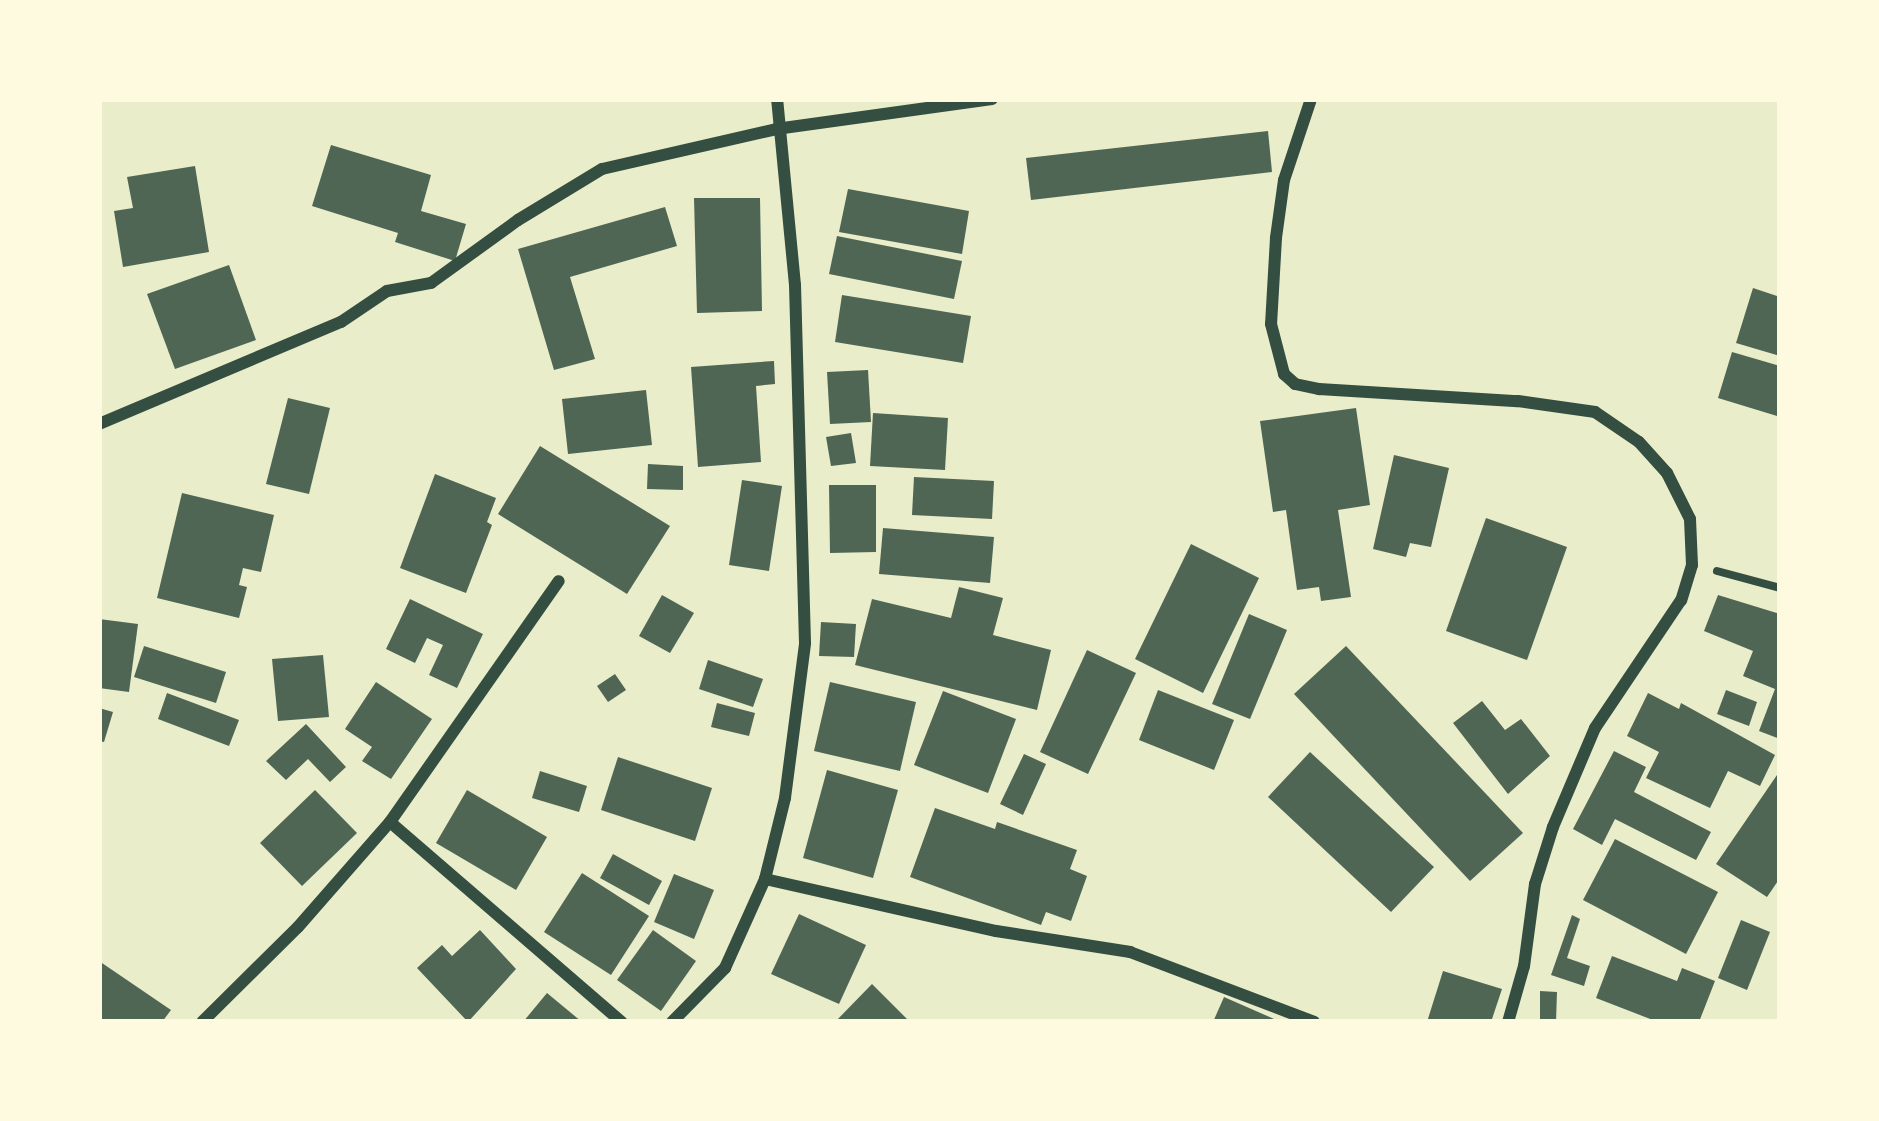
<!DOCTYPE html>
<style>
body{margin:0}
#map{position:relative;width:1879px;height:1121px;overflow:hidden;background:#e9edc9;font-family:Karla,sans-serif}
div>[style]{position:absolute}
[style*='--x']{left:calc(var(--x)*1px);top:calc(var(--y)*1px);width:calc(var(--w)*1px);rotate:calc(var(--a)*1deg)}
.building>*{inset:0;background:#4f6655}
.path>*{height:8px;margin:-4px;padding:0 4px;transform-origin:4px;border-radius:4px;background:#344e41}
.minor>*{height:12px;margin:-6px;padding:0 6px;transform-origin:6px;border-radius:6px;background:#344e41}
span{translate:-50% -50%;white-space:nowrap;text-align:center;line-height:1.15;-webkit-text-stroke:9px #fefae0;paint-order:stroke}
.frame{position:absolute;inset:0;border:102px solid #fefae0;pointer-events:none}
</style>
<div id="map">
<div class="building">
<i style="clip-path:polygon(1268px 131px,1272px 172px,1031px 200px,1026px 158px)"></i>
<i style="clip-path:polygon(331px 145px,431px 175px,421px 211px,466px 224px,455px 261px,395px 242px,398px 233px,312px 206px)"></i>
<i style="clip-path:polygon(195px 166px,209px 252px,123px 267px,114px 211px,133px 208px,127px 177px)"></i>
<i style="clip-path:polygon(848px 189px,969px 211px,962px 254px,839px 232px)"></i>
<i style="clip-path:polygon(694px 198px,760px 198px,762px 311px,697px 313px)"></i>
<i style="clip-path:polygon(665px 207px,677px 246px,570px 277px,595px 359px,554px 370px,518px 249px)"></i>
<i style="clip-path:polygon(837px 236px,962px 261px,954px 299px,829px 274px)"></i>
<i style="clip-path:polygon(229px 265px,256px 340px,175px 369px,147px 294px)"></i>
<i style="clip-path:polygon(1753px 288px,1780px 297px,1780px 356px,1736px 343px)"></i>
<i style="clip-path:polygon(842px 295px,971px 316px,963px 363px,835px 342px)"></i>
<i style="clip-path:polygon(1732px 352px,1780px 366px,1777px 416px,1718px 398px)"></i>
<i style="clip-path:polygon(774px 361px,775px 384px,756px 386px,761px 462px,698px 467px,691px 367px)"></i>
<i style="clip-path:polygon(868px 370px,871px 422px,830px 424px,827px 372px)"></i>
<i style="clip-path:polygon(646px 390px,652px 445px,568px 454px,562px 399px)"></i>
<i style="clip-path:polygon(288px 398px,330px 408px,309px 494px,266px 484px)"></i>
<i style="clip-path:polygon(1356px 408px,1370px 505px,1338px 510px,1351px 597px,1321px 601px,1319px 587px,1297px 590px,1286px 510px,1273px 512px,1260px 421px)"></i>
<i style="clip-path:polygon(873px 413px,948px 418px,945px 470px,870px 466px)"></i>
<i style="clip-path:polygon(851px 433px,856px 463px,831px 466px,826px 437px)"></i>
<i style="clip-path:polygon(540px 446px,670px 526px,627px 594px,498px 514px)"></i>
<i style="clip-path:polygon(1394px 455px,1449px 468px,1431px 547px,1410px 543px,1406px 557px,1373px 549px)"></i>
<i style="clip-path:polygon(648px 464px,683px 466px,683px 490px,647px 489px)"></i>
<i style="clip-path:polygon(435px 474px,496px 498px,487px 522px,492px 525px,466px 593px,400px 568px)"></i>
<i style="clip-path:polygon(914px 477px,994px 481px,992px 519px,912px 515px)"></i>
<i style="clip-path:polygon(742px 480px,782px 486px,769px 571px,729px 565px)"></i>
<i style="clip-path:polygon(829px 485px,876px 485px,876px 552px,830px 553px)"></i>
<i style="clip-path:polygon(182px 493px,274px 515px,261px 572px,243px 568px,239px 585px,247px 587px,239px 618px,157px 598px)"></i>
<i style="clip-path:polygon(1486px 518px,1567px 547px,1527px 660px,1446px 631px)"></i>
<i style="clip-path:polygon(883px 528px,994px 537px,990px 583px,879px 574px)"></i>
<i style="clip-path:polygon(1191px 544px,1259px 578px,1203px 693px,1135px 659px)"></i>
<i style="clip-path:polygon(959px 587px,1003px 598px,993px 635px,1051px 650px,1037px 710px,855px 665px,872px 599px,951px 618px)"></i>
<i style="clip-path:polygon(662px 595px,694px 613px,670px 653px,639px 636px)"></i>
<i style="clip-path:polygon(1718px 595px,1780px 614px,1780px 739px,1759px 731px,1775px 689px,1743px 676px,1753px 651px,1704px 631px)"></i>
<i style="clip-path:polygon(410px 599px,483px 634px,457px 688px,429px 675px,443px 645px,427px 638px,415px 663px,386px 649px)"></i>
<i style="clip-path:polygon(1249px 614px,1287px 630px,1250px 719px,1212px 704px)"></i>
<i style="clip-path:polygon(99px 619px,138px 624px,129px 692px,99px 688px)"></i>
<i style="clip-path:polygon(821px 622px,856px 624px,854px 657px,819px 656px)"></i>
<i style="clip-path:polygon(144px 646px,226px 672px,216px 703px,134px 677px)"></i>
<i style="clip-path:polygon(1346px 646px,1523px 833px,1470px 881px,1294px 694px)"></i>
<i style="clip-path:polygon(1087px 650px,1136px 673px,1088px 774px,1040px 752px)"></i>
<i style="clip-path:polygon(323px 655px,329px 717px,278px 721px,272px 659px)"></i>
<i style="clip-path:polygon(708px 660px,763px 679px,753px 707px,699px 689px)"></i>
<i style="clip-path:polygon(615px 674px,626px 690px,608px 702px,597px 686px)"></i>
<i style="clip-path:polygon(376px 682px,432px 719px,391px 779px,362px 761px,372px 747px,345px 729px)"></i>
<i style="clip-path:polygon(830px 682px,916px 702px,900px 771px,814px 751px)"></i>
<i style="clip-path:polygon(1158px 690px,1234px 720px,1214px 770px,1139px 740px)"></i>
<i style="clip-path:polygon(1726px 690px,1757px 702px,1749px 726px,1717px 714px)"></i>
<i style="clip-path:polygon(943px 691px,1016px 719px,988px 793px,914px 765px)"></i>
<i style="clip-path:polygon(167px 693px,239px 720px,229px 746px,158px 719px)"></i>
<i style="clip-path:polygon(1648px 693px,1679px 709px,1681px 703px,1775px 755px,1760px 786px,1728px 771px,1710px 808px,1646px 778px,1659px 752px,1627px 736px)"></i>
<i style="clip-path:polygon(1482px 701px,1505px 730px,1521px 719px,1550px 756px,1508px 794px,1453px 723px)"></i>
<i style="clip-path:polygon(717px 703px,755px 713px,749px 736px,711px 727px)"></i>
<i style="clip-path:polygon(99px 708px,113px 712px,104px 742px,99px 741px)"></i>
<i style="clip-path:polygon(306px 724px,346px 767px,330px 782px,308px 759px,286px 780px,266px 761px)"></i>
<i style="clip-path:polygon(1614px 751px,1646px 767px,1634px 792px,1711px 832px,1696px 860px,1615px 819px,1602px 845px,1573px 829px)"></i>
<i style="clip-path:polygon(1310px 752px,1434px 867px,1391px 912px,1268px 797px)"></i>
<i style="clip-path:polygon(1024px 754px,1046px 764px,1023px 815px,1000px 804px)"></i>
<i style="clip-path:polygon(618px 757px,712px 788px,695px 841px,601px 810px)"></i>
<i style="clip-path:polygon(827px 770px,898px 790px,873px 878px,803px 858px)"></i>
<i style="clip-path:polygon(540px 771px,587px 786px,579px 812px,532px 798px)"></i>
<i style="clip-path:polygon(1777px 775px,1780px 878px,1767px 897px,1716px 864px)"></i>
<i style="clip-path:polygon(315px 790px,357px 833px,302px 886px,260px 843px)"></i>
<i style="clip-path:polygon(467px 790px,547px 837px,516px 890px,436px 843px)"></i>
<i style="clip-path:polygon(935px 808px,995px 829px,997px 822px,1077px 850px,1070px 869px,1087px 876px,1071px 921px,1046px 912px,1041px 925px,910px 877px)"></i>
<i style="clip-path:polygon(1615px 839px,1718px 892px,1686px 954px,1583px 900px)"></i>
<i style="clip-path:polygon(613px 854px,662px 881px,649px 905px,600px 878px)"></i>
<i style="clip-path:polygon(582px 873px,649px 916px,611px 975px,544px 932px)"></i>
<i style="clip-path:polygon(674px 874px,714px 890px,694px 939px,654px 922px)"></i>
<i style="clip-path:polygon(799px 914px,866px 945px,839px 1004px,771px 974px)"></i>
<i style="clip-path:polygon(1572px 915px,1580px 919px,1567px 958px,1590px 966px,1584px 986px,1551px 975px)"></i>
<i style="clip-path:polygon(1741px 920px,1770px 932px,1747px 990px,1718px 978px)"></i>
<i style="clip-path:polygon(480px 930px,516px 969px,468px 1022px,417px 968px,442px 945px,452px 956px)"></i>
<i style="clip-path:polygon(653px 930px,696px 961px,661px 1011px,617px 980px)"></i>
<i style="clip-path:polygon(1612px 956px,1677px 981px,1682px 968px,1715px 981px,1699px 1022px,1658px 1022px,1596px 998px)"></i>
<i style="clip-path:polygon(99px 961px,171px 1010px,162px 1022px,99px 1022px)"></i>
<i style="clip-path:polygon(1443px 971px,1502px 989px,1491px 1022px,1427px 1022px)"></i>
<i style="clip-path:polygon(872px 984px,910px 1022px,835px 1022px)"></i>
<i style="clip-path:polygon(1540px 991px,1557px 992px,1556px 1022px,1540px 1022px)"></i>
<i style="clip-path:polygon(547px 993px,582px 1022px,523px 1022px)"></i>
<i style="clip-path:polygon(1224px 997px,1281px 1022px,1213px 1022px)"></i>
</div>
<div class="path">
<i style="--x:1717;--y:571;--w:65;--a:15.1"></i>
</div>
<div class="minor">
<i style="--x:1311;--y:99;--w:85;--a:108.4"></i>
<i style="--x:1284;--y:180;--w:59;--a:97.9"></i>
<i style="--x:1276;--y:238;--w:86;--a:93.3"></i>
<i style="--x:1271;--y:324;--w:52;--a:75.4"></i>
<i style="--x:1284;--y:374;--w:15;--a:42"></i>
<i style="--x:1295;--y:384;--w:25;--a:12"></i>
<i style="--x:1319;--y:389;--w:199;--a:3.5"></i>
<i style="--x:1518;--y:401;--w:78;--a:8.1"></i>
<i style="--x:1595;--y:412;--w:53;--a:34.3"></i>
<i style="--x:1639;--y:442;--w:42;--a:47.9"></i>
<i style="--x:1667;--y:473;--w:51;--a:63.4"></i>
<i style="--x:1690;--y:519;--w:46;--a:87.5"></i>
<i style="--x:1692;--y:565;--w:37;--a:107"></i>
<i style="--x:1681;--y:600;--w:154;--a:123.9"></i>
<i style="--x:1595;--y:728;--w:108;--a:113"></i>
<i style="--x:1553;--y:827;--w:60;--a:107.5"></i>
<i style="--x:1535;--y:884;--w:83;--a:97.6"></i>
<i style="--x:1524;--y:966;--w:58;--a:105.9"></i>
<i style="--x:99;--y:424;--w:263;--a:-22.9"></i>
<i style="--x:341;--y:322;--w:55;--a:-34"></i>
<i style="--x:387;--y:291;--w:45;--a:-10.3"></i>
<i style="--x:431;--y:283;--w:107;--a:-35.9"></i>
<i style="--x:518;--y:220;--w:98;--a:-31.3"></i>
<i style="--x:602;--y:169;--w:179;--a:-12.9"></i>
<i style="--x:776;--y:129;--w:218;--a:-7.9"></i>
<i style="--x:390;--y:822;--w:306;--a:40.8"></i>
<i style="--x:765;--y:879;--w:237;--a:12.7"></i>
<i style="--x:996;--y:931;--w:136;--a:8.9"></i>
<i style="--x:1130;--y:952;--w:197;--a:20.8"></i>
<i style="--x:202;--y:1022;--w:135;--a:-44.7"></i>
<i style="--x:298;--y:927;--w:140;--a:-48.8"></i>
<i style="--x:390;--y:822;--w:294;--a:-55"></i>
<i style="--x:672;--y:1022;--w:76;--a:-45.5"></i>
<i style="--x:725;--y:968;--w:98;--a:-65.8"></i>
<i style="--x:765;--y:879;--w:83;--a:-76.1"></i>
<i style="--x:785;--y:798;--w:156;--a:-82.6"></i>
<i style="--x:805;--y:643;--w:358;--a:-91.6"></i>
<i style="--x:795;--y:285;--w:187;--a:-95.5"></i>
</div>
<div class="frame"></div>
</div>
